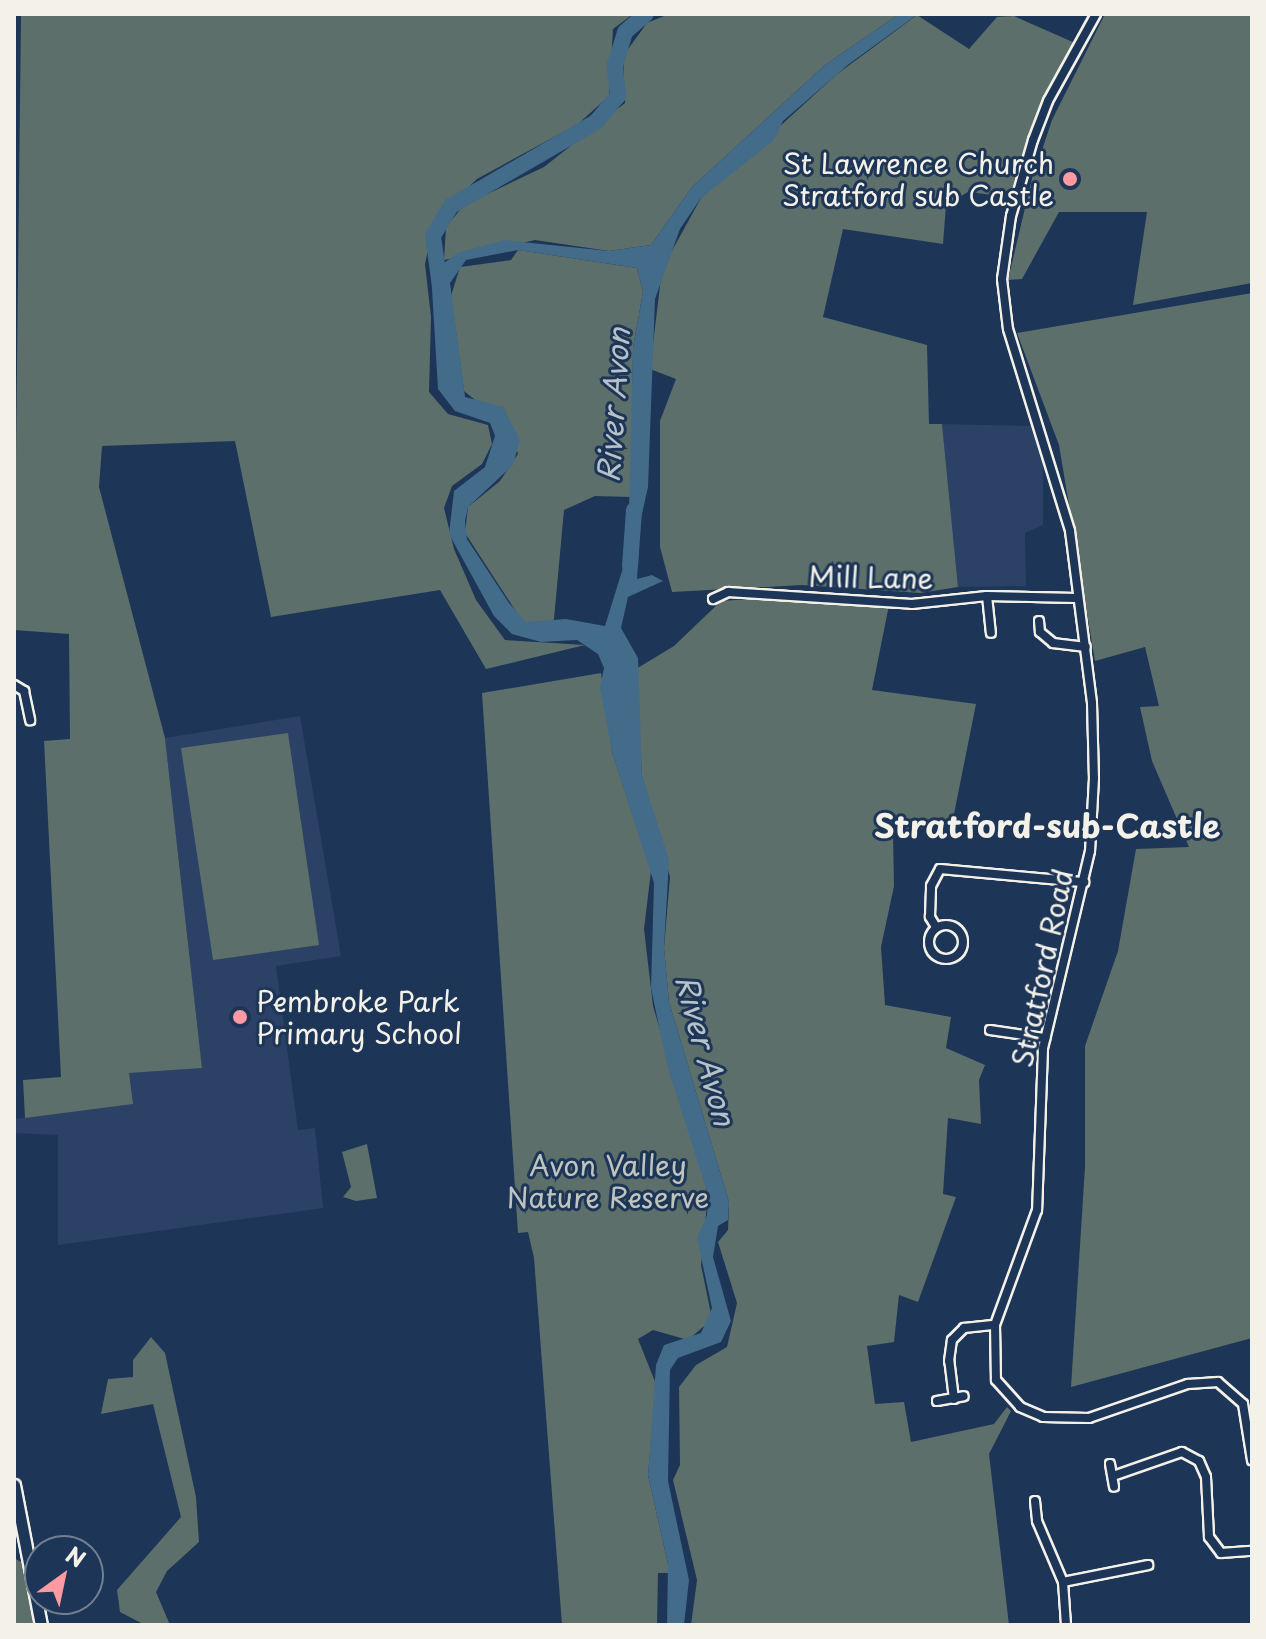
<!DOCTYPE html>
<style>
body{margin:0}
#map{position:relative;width:1266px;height:1639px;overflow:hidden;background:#1d3557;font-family:"Playpen Sans",sans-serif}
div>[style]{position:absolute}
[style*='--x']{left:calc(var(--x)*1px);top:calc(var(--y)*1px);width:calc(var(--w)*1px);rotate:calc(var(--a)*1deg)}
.built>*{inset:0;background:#2b4266}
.green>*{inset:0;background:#5c6f6a}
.water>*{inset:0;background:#436b8a}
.river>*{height:16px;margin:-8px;padding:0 8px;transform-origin:8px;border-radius:8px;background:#436b8a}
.roads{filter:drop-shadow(2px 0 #f4f1e8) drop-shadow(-2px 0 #f4f1e8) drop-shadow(0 2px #f4f1e8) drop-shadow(0 -2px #f4f1e8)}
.minor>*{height:8px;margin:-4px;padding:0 4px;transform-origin:4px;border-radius:4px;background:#1d3557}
.minor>.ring{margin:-4px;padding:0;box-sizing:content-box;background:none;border:8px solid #1d3557;border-radius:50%}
.major>*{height:11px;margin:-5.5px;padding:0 5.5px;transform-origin:5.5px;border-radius:5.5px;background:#1d3557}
.dots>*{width:22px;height:22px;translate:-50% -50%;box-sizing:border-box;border:4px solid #1d3557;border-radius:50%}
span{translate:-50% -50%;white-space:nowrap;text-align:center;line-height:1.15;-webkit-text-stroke:6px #1d3557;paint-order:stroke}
.poi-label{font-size:28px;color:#f4f1e8}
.right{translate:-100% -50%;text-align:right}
.left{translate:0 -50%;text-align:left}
.street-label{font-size:28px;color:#f4f1e8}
.park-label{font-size:28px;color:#bfc4bc}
.water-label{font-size:30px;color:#b6c2c7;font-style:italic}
.quarter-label{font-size:32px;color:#f4f1e8;font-weight:700}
.frame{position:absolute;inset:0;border:16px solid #f4f1e8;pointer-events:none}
.north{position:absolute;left:24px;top:1535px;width:80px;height:80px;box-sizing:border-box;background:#1d3557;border:2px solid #738091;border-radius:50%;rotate:33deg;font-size:22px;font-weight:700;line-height:32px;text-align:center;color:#f4f1e8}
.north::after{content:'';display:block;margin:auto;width:28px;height:36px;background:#ff9aa2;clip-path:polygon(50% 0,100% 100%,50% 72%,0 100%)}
</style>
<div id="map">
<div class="built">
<i style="clip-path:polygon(942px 424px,1033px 426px,1043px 454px,1043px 525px,1025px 533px,1026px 586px,958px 587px)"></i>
<i style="clip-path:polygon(300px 716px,341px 956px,276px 966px,298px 1130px,315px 1128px,323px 1208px,58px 1245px,58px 1135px,14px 1133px,14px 1119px,132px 1104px,128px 1073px,202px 1068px,165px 738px)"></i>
</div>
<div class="green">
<i style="clip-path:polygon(21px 14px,633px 14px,613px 29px,609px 96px,578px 124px,477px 179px,434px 221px,425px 264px,431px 317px,429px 392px,448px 414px,488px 425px,492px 444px,482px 464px,452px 486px,444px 508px,454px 549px,476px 600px,505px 640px,585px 645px,486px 669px,440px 590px,271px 617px,235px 441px,102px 446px,99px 487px,165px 738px,202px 1068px,129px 1073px,133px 1104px,25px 1118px,23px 1080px,61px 1077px,44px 741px,70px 739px,69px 634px,14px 630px)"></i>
<i style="clip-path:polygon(669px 14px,899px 14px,825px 65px,692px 187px,651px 245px,609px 251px,535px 240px,444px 260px,446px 227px,464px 205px,544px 167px,625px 103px,623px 56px,647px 23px)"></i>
<i style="clip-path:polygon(1105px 14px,1252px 14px,1252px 283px,1133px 305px,1147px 212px,1059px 212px,1022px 279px,1008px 280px,1033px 174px,1045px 162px,1040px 156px,1052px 120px)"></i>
<i style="clip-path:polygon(917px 15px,969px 49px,997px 17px,1014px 16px,1075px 43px,1034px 125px,1009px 197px,968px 192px,946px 205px,943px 244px,843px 229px,823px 317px,927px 345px,929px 424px,942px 424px,958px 587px,920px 593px,802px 585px,672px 592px,660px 547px,660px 421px,676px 379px,650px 369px,662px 269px,701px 198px,836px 75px)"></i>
<i style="clip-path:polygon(518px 250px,637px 268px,643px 292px,633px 348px,631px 497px,595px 496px,564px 510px,554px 619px,548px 624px,525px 622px,519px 616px,465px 533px,468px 507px,500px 481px,518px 454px,503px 407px,479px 403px,464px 391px,451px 296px,460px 267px,511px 260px)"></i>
<i style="clip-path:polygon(1252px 293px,1252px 1338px,1071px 1387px,1085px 1167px,1085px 1046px,1118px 951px,1136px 849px,1189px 847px,1152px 761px,1140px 707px,1159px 706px,1145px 647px,1095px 661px,1059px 445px,1017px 333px)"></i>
<i style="clip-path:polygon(750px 599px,889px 605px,872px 690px,976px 704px,952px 824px,893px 833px,894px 886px,881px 947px,885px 1005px,951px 1017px,946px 1048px,985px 1065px,979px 1080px,981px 1124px,948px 1118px,943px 1194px,956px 1197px,918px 1302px,899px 1295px,894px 1342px,867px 1346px,875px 1404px,904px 1402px,911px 1442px,994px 1424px,1007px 1407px,1011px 1411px,989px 1454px,1009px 1625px,691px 1625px,697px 1580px,673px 1480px,680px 1465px,679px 1387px,696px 1365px,727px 1347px,737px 1303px,718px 1242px,728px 1230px,729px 1202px,669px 1002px,664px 948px,670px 877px,642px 776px,636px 669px,674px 646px,721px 601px)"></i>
<i style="clip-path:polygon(601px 673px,612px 752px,651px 871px,644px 929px,653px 1006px,708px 1194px,701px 1265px,712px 1319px,688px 1340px,653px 1330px,638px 1339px,656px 1384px,648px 1475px,668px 1564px,668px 1573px,658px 1573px,657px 1625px,562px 1625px,534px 1258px,528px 1232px,518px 1233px,482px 693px)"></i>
<i style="clip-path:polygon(288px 733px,319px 945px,213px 960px,181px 748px)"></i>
<i style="clip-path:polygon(367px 1144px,377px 1198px,356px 1201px,343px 1197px,351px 1187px,342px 1152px)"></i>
<i style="clip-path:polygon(151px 1337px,165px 1353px,196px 1497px,199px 1542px,167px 1571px,156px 1592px,170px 1625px,145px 1625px,120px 1612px,117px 1590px,181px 1517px,153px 1404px,101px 1414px,108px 1379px,133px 1377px,133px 1360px)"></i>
<i style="clip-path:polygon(14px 1558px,21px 1562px,34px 1625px,14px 1625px)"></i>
</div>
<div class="water">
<i style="clip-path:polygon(899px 14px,918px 14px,849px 64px,783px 121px,774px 140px,701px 198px,680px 229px,655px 299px,648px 487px,638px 532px,633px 532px,629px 510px,633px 348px,643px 292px,637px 268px,518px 250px,466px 260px,450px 283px,465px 397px,503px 407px,520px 440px,513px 465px,468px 507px,465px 521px,467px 539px,509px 603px,526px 622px,566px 619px,605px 626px,630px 545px,639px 546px,637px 579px,652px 575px,663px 581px,628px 597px,621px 628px,638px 658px,642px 776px,669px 860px,664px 948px,669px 1002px,729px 1202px,728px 1220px,718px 1226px,713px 1257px,731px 1321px,721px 1342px,678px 1358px,670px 1370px,668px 1481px,689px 1580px,684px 1625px,667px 1625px,668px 1564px,648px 1475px,656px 1365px,664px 1345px,701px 1333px,712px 1308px,697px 1238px,707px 1215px,708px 1194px,667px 1065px,651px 988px,654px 883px,612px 752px,600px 688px,604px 668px,598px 654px,577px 640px,541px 642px,512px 634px,494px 616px,449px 534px,454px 491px,485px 467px,495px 436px,490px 423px,455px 411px,438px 389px,431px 272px,458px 253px,504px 240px,609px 251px,651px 245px,692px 187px,825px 65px)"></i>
</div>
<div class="river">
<i style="--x:440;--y:286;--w:50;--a:-98"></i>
<i style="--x:433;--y:236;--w:35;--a:-59"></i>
<i style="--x:451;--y:206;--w:168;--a:-30.1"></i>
<i style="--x:596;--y:122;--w:34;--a:-50"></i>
<i style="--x:618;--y:96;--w:31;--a:-96"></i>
<i style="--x:615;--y:65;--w:34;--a:-73"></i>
<i style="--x:625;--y:32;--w:28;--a:-41"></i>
<i style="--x:630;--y:566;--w:56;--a:-85.9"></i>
</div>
<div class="roads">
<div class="minor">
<i style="--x:1096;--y:14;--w:99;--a:118.9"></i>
<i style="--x:1048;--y:101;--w:42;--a:111"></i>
<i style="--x:1033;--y:140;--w:79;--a:106.1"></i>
<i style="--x:1011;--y:216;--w:64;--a:98.1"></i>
<i style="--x:1002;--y:279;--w:50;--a:83.2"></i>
<i style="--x:1008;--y:329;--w:211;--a:72.9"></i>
<i style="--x:1070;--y:531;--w:173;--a:82.7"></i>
<i style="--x:1092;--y:703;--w:75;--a:88.5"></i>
<i style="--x:1094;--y:778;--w:73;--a:93.1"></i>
<i style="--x:1090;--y:851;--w:204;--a:103.4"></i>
<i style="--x:1043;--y:1049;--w:161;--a:92.1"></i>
<i style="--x:1037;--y:1210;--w:122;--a:110.1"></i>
<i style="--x:995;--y:1325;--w:55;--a:89"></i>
<i style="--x:996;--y:1380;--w:36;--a:48"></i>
<i style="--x:1020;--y:1407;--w:25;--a:23"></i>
<i style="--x:1043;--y:1417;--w:46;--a:1.2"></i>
<i style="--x:1089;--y:1418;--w:105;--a:-19"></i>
<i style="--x:1188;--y:1384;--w:30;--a:-4"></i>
<i style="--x:1218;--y:1382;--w:33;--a:41"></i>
<i style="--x:1243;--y:1404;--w:57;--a:80.9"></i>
<i style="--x:987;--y:596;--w:37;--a:84"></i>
<i style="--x:713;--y:599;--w:17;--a:-25"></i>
<i style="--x:728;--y:592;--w:184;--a:3.7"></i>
<i style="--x:912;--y:604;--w:75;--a:-6.1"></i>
<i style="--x:987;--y:596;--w:89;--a:1.3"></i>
<i style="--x:1039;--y:621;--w:11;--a:85"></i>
<i style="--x:1040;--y:632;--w:17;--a:40"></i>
<i style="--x:1053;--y:643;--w:33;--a:7"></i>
<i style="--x:14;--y:685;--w:12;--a:31"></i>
<i style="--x:24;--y:691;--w:30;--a:78"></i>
<i class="ring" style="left:929px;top:925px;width:26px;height:26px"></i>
<i style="--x:936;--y:927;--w:12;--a:-121"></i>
<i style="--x:930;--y:917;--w:31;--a:-88"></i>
<i style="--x:931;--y:886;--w:19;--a:-62"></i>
<i style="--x:940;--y:869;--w:145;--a:5.2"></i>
<i style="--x:990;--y:1030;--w:56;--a:8.3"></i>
<i style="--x:954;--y:1399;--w:38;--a:-97"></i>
<i style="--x:949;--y:1361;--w:21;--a:-82"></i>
<i style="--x:952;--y:1340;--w:17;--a:-45"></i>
<i style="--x:964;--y:1328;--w:31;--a:-6"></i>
<i style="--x:937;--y:1401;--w:27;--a:-10"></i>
<i style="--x:1110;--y:1464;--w:23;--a:80"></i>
<i style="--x:1113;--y:1476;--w:73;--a:-19.2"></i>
<i style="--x:1182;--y:1452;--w:19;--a:28"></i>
<i style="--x:1199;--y:1461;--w:17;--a:66"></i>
<i style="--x:1206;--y:1477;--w:60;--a:87.1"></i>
<i style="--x:1209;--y:1537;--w:20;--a:53"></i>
<i style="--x:1221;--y:1553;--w:31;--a:-4"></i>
<i style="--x:1035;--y:1501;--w:20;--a:84"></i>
<i style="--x:1037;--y:1521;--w:66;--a:66.9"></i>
<i style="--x:1063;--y:1582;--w:43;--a:86"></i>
<i style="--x:1063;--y:1582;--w:87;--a:-11.3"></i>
</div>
<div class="major">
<i style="--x:14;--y:1485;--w:143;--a:79.1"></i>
</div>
</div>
<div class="dots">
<i style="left:1070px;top:179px;background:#ff9aa2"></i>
<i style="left:240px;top:1017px;background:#ff9aa2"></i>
</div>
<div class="poi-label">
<span class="right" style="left:1054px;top:179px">St Lawrence Church<br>Stratford sub Castle</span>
<span class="left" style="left:256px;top:1017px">Pembroke Park<br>Primary School</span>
</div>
<div class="street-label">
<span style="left:871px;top:577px;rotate:1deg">Mill Lane</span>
<span style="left:1042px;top:968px;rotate:-78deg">Stratford Road</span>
</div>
<div class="park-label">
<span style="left:608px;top:1181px">Avon Valley<br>Nature Reserve</span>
</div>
<div class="water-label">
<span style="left:613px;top:405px;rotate:-86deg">River Avon</span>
<span style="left:706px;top:1050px;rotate:75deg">River Avon</span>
</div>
<div class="quarter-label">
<span style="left:1047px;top:825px">Stratford-sub-Castle</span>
</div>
<div class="frame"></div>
<div class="north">N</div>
</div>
